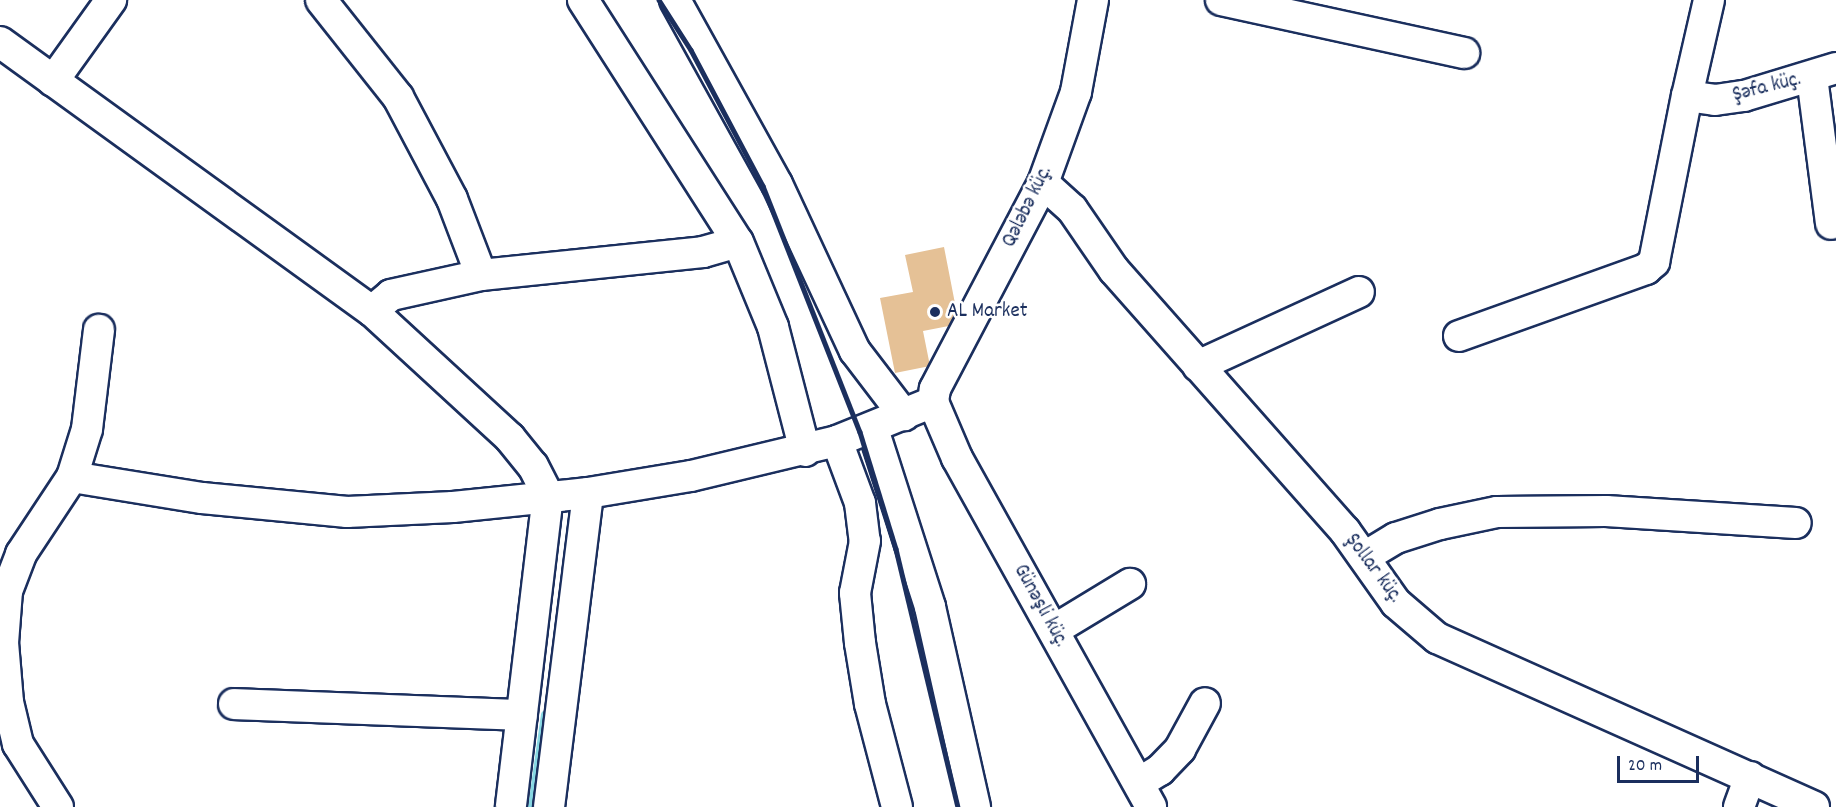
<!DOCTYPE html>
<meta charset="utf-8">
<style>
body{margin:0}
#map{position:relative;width:1836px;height:807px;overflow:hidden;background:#fff;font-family:Dekko,sans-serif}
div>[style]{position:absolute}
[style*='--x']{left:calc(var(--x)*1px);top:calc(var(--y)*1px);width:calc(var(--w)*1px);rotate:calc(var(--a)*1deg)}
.stream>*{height:8px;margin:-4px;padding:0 4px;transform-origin:4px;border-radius:4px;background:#88d8e3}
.building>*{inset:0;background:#e5c196}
.roads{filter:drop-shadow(2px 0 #1b2f5e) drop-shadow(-2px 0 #1b2f5e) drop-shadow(0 2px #1b2f5e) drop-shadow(0 -2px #1b2f5e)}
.minor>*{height:30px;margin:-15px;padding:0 15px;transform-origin:15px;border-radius:15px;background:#fff}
.rail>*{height:4.5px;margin:-2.25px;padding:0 2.25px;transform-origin:2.25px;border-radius:2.25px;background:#1b2f5e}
.dots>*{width:16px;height:16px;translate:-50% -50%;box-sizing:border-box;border:3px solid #fff;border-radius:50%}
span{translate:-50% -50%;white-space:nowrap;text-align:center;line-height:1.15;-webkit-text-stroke:5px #fff;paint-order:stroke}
.street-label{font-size:21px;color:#1b2f5e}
.poi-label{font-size:21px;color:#1b2f5e}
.left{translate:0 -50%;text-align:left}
.scale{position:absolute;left:1617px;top:756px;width:82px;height:27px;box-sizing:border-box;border:3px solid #1b2f5e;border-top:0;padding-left:8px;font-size:18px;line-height:21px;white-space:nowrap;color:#1b2f5e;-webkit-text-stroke:4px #fff;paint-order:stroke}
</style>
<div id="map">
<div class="stream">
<i style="--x:532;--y:807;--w:93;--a:-82"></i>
</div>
<div class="building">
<i style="clip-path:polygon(944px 247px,959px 324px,923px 331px,930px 366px,895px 373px,880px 298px,913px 292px,905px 255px)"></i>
</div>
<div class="roads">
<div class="minor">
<i style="--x:321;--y:0;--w:124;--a:51.6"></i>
<i style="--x:398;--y:97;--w:115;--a:62.1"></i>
<i style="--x:452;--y:199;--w:81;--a:69.1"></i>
<i style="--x:583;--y:0;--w:287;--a:57.4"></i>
<i style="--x:738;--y:242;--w:92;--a:67.6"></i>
<i style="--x:773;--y:327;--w:128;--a:75.5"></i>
<i style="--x:675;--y:0;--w:210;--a:61"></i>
<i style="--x:777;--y:184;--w:184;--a:65"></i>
<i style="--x:855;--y:351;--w:81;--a:52.6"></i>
<i style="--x:1093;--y:0;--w:94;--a:100.5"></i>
<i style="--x:1076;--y:92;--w:97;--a:109.9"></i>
<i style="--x:1043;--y:183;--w:233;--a:117.7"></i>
<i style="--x:935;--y:389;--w:13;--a:99"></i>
<i style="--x:933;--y:402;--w:61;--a:66.8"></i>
<i style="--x:957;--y:458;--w:399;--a:60.9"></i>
<i style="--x:1221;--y:0;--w:249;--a:12.3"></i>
<i style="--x:1709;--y:0;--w:98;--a:102.9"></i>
<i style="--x:1687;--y:96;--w:28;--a:8"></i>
<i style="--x:1715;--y:100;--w:29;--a:-8"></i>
<i style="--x:1744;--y:96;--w:96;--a:-16.9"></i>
<i style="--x:0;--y:42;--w:459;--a:35.9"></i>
<i style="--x:372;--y:311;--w:188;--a:42.6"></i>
<i style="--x:510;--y:438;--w:36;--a:51"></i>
<i style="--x:533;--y:466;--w:33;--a:63"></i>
<i style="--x:548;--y:495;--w:314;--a:96.8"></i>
<i style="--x:1812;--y:77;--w:148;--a:82.6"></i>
<i style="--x:53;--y:81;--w:100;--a:-54.4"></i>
<i style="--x:1043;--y:183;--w:39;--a:42"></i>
<i style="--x:1072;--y:209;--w:74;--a:55.5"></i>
<i style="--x:1114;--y:270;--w:349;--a:48.5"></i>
<i style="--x:1345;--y:531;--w:88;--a:54.7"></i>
<i style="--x:1396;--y:603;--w:54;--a:40.5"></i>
<i style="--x:1437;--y:638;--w:413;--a:24.1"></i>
<i style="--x:372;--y:311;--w:25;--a:-40"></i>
<i style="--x:391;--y:295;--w:92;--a:-12.5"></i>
<i style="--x:481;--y:275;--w:223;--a:-5.9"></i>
<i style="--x:703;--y:252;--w:36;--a:-16"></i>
<i style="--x:1459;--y:336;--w:199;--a:-19.7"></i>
<i style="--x:1646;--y:269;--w:11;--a:-41"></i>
<i style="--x:1654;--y:262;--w:169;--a:-78.8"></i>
<i style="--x:1198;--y:366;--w:177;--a:-24.7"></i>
<i style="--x:873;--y:429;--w:187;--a:72.2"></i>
<i style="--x:930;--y:607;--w:205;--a:77.3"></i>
<i style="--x:837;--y:441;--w:66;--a:69.6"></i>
<i style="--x:860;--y:503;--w:38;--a:83"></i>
<i style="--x:865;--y:541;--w:53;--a:100.9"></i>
<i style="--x:855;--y:593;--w:50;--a:84.3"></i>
<i style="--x:860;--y:643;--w:62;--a:80.7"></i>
<i style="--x:870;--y:704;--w:106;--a:75.3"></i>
<i style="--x:72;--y:477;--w:132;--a:9.2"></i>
<i style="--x:202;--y:498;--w:146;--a:5.5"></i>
<i style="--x:347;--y:512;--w:106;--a:-2.7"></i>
<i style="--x:453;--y:507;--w:136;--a:-5.9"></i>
<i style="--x:588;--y:493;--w:104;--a:-9.4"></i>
<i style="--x:691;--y:476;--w:150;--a:-13.5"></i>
<i style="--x:837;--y:441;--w:104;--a:-22.1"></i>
<i style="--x:1366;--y:556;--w:35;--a:-31"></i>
<i style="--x:1396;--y:538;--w:46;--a:-17.7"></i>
<i style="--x:1440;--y:524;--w:58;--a:-11.9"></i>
<i style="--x:1497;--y:512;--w:109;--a:-0.5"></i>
<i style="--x:1606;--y:511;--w:190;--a:3.6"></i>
<i style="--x:1054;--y:630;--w:89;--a:-31.2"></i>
<i style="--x:234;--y:704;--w:288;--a:2.2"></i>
<i style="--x:1139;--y:783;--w:25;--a:-32"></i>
<i style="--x:1160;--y:770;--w:29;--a:-46"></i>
<i style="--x:1180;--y:749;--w:52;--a:-61.5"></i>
<i style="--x:58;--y:807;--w:75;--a:-122.4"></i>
<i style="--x:18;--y:744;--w:43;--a:-103.4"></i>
<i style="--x:8;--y:702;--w:59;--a:-94.8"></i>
<i style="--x:3;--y:643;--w:52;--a:-85.6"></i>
<i style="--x:7;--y:591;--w:40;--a:-69"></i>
<i style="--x:21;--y:554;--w:92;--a:-56.5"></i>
<i style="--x:72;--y:477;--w:50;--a:-72.6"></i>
<i style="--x:87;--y:429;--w:100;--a:-83.1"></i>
<i style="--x:549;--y:807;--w:316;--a:-82.9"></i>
<i style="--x:1739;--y:807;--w:32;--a:-70"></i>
</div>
</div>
<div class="rail">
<i style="--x:659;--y:0;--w:59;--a:57.4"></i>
<i style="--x:691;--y:50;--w:154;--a:62.1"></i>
<i style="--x:763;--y:186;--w:264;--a:68.5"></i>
<i style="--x:860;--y:432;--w:122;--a:72.9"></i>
<i style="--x:896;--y:549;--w:265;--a:76.5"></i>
</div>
<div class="dots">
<i style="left:935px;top:312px;background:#1b2f5e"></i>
</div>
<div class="street-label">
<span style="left:1767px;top:88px;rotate:-14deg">Şəfa küç.</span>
<span style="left:1028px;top:207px;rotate:-64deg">Qələbə küç.</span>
<span style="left:1373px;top:569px;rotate:53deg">Şollar küç.</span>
<span style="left:1040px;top:606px;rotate:61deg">Günəşli küç.</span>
</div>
<div class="poi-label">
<span class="left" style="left:947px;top:312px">AL Market</span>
</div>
<div class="scale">20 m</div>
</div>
